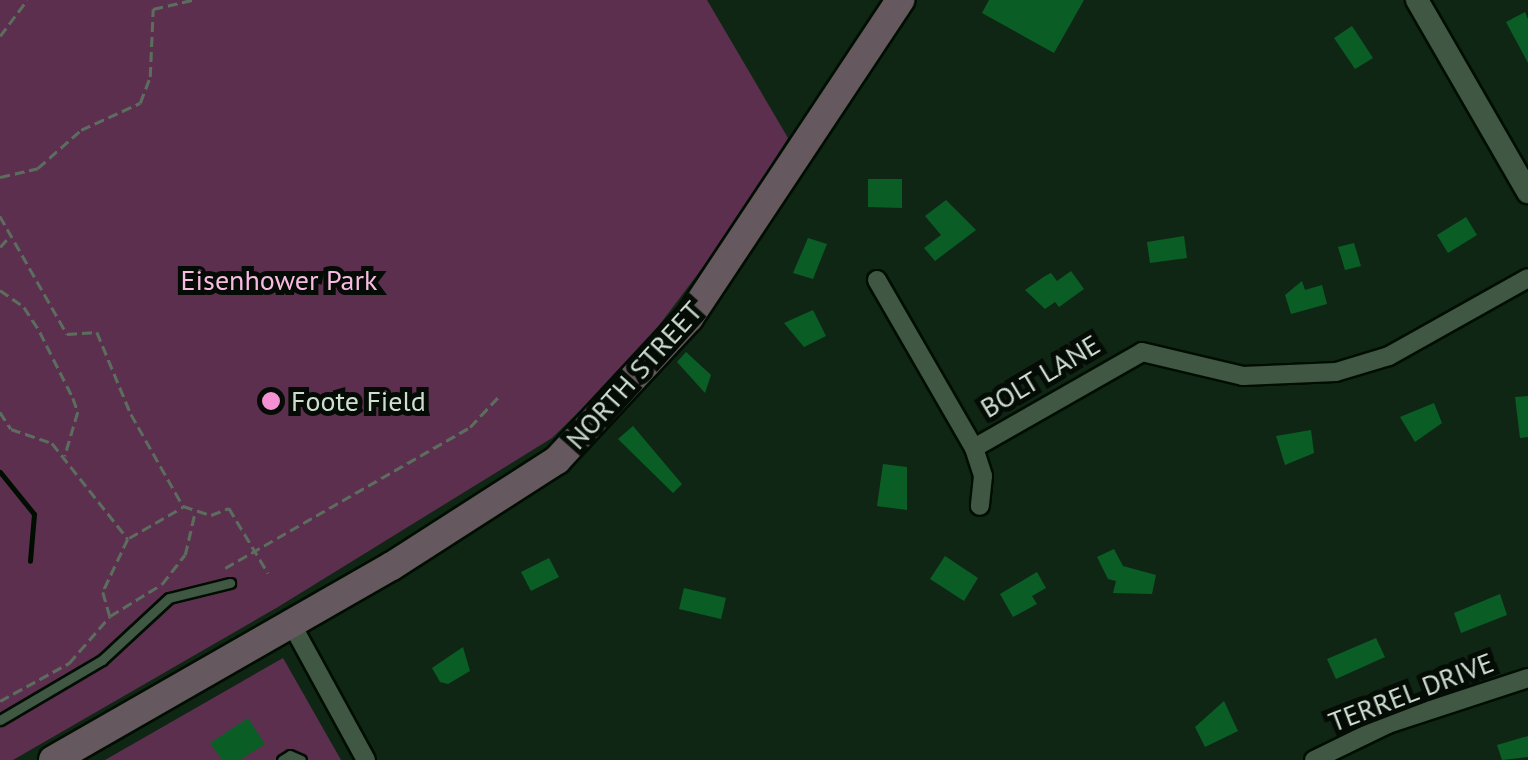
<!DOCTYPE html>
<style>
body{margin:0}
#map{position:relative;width:1528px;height:760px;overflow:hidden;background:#102614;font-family:"PT Sans",sans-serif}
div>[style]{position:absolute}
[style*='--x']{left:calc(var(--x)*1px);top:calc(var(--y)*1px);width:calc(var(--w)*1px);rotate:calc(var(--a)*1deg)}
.green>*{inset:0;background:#5d2f4e}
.stream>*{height:5px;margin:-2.5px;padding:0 2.5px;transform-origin:2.5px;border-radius:2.5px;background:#000e01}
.building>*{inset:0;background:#0a5e25}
.path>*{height:2.5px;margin-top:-1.25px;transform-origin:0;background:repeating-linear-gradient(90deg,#5b6e5e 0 10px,transparent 0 15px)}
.roads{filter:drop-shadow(2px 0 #000e02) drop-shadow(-2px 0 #000e02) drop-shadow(0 2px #000e02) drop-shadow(0 -2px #000e02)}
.service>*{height:9px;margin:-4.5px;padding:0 4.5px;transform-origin:4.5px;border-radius:4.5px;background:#405743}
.minor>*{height:18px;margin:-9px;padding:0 9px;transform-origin:9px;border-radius:9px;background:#405743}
.tertiary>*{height:22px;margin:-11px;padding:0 11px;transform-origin:11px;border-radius:11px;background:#405743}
.secondary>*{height:28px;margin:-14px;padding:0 14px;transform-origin:14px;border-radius:14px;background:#65585e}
.dots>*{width:28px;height:28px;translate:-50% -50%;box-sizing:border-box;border:5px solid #040c05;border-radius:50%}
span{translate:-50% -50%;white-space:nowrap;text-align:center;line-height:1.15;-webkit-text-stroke:10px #040c05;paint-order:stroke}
.park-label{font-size:28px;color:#f9bae2}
.street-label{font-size:28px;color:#cfddd1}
.poi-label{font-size:28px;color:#cfddd1}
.left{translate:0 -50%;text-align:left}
</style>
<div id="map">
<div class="green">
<i style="clip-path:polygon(0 0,707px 0,788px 138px,735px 225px,635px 357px,552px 438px,278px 607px,13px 760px,0 760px)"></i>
<i style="clip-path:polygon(283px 658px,341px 760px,105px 760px)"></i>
</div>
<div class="stream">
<i style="--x:0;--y:472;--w:54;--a:51"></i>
<i style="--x:34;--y:514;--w:47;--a:94.9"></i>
</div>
<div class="building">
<i style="clip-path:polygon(989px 0,1084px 0,1054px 53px,982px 13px)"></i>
<i style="clip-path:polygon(1525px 12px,1528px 19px,1528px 63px,1506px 22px)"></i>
<i style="clip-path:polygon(1352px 26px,1373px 58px,1355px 69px,1334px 38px)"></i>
<i style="clip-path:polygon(868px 179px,902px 179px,902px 208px,868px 207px)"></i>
<i style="clip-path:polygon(946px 200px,976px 230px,935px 261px,924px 248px,941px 235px,925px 216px)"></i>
<i style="clip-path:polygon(1466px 217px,1477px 235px,1448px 253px,1437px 235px)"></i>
<i style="clip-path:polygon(1184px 236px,1187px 258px,1150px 263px,1147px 242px)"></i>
<i style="clip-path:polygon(808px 238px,827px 244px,813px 279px,793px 273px)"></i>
<i style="clip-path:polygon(1354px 243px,1361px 266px,1345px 270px,1338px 247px)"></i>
<i style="clip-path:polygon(1071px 271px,1084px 289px,1059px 307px,1055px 302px,1045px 309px,1025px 290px,1045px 276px,1051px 273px,1057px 281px)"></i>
<i style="clip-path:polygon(1302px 281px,1305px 290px,1322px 285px,1327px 304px,1291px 314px,1285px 295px)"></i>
<i style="clip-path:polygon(813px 310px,826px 336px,804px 347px,784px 323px)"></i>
<i style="clip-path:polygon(686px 352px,711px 375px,705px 393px,677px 362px)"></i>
<i style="clip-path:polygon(1528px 396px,1528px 437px,1520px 438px,1515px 397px)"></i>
<i style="clip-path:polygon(1434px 403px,1442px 423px,1415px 442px,1400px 417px)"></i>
<i style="clip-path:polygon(633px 426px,682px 484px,673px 493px,618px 439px)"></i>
<i style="clip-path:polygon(1311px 430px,1314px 453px,1285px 465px,1276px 436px)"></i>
<i style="clip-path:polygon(883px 464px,907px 467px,907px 510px,877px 506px)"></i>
<i style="clip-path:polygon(1114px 549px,1123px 566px,1156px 575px,1152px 594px,1113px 593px,1116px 581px,1108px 579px,1097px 557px)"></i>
<i style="clip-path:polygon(945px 556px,978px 578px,964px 601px,930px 579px)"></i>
<i style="clip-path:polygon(549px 558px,559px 577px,531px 591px,521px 572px)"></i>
<i style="clip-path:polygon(1037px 572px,1046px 588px,1032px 596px,1037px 604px,1013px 617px,1000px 594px)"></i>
<i style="clip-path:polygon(684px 588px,726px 598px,721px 619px,679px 609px)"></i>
<i style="clip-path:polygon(1500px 594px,1507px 615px,1461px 633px,1454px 613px)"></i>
<i style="clip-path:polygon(1376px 638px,1385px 657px,1336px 679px,1327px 659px)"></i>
<i style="clip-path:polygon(463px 647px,470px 671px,448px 684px,440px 682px,432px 668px)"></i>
<i style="clip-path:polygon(1224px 701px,1238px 731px,1205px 747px,1195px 727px)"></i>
<i style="clip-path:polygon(248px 718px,265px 744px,240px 760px,222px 760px,210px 743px)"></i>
<i style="clip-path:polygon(1528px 736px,1528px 757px,1502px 760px,1497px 745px)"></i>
</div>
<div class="path">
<i style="--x:0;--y:36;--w:45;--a:-53.1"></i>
<i style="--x:0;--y:177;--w:39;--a:-13"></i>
<i style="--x:38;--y:168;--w:57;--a:-41.5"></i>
<i style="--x:81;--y:130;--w:65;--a:-24.6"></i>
<i style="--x:140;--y:103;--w:28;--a:-69"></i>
<i style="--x:150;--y:77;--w:68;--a:-87.5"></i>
<i style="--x:153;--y:9;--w:40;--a:-13"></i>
<i style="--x:0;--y:216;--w:136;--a:60.4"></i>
<i style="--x:67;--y:334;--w:30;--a:-4"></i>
<i style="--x:97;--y:332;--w:89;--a:67.5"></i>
<i style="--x:131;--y:414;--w:106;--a:60.5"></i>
<i style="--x:183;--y:506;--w:29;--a:18"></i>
<i style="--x:211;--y:515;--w:19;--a:-21"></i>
<i style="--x:229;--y:508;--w:76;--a:59"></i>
<i style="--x:0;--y:247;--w:13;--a:-48"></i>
<i style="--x:0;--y:290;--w:29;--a:35"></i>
<i style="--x:24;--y:307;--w:30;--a:57"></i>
<i style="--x:40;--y:332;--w:74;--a:63.4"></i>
<i style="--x:73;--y:398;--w:15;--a:70"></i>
<i style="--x:78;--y:412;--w:46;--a:106.5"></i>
<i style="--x:0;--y:412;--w:20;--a:57"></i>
<i style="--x:11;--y:429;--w:43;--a:18.9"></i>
<i style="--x:52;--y:443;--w:122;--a:51.6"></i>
<i style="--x:128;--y:539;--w:59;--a:115.3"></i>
<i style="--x:103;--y:592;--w:25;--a:74"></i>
<i style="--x:129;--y:538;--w:62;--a:-29.9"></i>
<i style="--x:225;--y:568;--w:283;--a:-29.9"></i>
<i style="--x:470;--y:427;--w:45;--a:-46.8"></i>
<i style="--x:0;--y:701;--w:79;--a:-28.8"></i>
<i style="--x:69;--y:663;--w:62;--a:-48.9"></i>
<i style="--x:110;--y:616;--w:61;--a:-31.6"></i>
<i style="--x:162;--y:584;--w:37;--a:-52"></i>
<i style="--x:185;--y:555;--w:44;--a:-76.9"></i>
</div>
<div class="roads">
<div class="service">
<i style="--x:0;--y:720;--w:118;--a:-30.5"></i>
<i style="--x:102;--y:660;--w:91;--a:-42.8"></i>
<i style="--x:169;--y:598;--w:63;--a:-13.8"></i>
<i style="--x:282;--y:760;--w:9;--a:-32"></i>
<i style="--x:290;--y:755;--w:12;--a:24"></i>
</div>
<div class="minor">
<i style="--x:877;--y:280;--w:194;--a:60"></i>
<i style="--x:974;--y:448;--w:29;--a:72"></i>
<i style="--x:983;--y:476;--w:30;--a:96"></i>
<i style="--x:974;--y:448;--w:193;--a:-29.7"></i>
<i style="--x:1142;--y:352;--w:104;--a:13.4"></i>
<i style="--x:1243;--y:376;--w:93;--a:-2.5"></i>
<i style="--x:1336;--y:372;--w:55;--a:-16.8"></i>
<i style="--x:1389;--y:356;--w:159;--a:-29.3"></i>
<i style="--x:291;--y:623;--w:156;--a:61.3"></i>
<i style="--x:1314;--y:760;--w:82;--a:-25.9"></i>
<i style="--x:1388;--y:724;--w:147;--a:-18.2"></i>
</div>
<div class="tertiary">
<i style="--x:1417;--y:0;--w:222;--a:60"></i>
</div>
<div class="secondary">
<i style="--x:53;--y:760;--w:391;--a:-29.8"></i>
<i style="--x:392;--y:566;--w:196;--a:-32.7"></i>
<i style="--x:557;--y:460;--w:194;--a:-47.1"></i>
<i style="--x:689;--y:318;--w:382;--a:-56.4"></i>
</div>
</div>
<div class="dots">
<i style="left:271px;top:401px;background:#f491d3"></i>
</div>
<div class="park-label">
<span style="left:279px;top:280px">Eisenhower Park</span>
</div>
<div class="street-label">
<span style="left:634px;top:375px;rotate:-48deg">NORTH STREET</span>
<span style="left:1040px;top:376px;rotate:-31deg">BOLT LANE</span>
<span style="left:1411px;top:692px;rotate:-21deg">TERREL DRIVE</span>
</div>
<div class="poi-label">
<span class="left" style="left:291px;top:401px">Foote Field</span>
</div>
</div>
